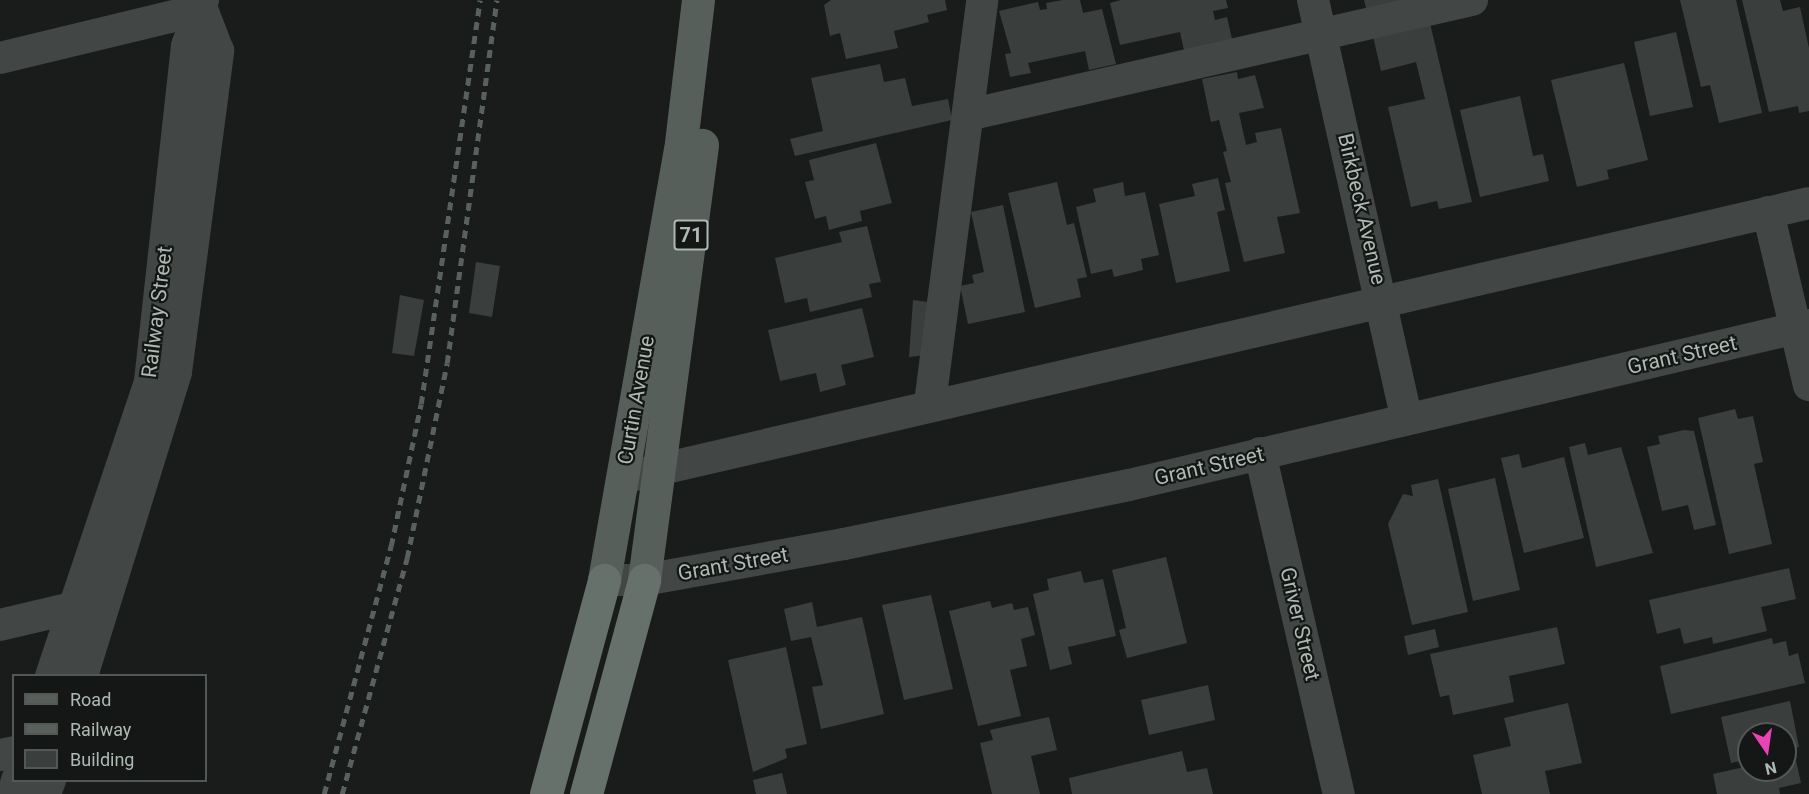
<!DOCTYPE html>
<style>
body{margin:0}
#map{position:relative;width:1809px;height:794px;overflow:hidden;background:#1a1c1b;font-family:Roboto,sans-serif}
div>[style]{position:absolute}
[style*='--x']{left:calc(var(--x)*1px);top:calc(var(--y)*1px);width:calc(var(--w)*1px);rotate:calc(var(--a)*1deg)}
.building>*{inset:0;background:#3a3e3c}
.minor>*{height:32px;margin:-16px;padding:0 16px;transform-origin:16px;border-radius:16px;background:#424745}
.major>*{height:33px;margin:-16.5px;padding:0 16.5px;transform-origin:16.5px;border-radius:16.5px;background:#575f5b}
.highway>*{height:33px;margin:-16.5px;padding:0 16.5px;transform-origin:16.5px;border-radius:16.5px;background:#67716b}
.rail>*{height:4.5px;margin-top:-2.25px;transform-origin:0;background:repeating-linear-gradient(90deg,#59615d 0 8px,transparent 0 14px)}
span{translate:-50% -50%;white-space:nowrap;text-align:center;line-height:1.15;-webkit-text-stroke:4.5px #151716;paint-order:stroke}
.shield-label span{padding:2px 4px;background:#151716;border:2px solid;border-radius:4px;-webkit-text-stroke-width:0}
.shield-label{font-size:20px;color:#adbab2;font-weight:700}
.street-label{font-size:21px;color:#adbab2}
.legend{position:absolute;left:12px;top:674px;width:195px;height:108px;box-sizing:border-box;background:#151716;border:2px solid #525854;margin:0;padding:8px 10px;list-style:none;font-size:18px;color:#adbab2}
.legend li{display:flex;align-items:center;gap:12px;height:30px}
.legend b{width:30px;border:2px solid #525854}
.north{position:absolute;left:1737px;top:722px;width:60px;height:60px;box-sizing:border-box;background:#151716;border:2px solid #525854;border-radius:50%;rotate:167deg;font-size:16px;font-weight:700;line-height:24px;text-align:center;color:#adbab2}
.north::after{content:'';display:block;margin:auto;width:21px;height:27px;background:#e944b5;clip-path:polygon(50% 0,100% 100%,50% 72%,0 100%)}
</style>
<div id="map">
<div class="building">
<i style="clip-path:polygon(831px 0,945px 0,947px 10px,927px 15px,929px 22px,894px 31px,898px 48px,846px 59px,840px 33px,830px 36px,824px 5px)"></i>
<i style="clip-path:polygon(1063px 0,1080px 0,1083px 13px,1102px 9px,1116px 64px,1089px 70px,1085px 51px,1028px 63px,1031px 73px,1010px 77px,1005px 54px,1011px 53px,999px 11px,1038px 2px,1040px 10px,1047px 9px,1046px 3px)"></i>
<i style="clip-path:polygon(1121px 0,1226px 0,1228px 8px,1213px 11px,1215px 20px,1227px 17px,1232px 39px,1184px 50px,1180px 32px,1120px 45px,1110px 3px)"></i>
<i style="clip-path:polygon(1364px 0,1411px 0,1367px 12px)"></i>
<i style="clip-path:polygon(1680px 0,1736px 0,1762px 113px,1719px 123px,1710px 85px,1701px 87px)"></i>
<i style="clip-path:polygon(1742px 0,1780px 0,1783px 11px,1800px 7px,1809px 48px,1809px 111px,1799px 113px,1798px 106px,1769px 112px)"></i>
<i style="clip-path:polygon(1430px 23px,1472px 202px,1439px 209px,1437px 201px,1411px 207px,1388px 107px,1425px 99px,1416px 62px,1381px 71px,1373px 36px)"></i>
<i style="clip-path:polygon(1676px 32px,1693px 107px,1650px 116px,1634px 42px)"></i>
<i style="clip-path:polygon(1624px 63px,1648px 160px,1607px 170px,1609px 179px,1577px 187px,1551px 80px)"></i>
<i style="clip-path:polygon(880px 64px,884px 82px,905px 78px,912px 106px,948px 99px,952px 120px,795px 156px,790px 139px,823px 131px,811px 78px)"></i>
<i style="clip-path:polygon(1237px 72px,1238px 79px,1255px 75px,1264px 108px,1239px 113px,1246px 145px,1257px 142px,1255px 133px,1281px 128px,1300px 213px,1277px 217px,1285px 253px,1244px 262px,1225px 183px,1231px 182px,1223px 152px,1227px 151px,1219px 120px,1211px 122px,1202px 79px)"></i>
<i style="clip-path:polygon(1520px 96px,1533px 156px,1543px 154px,1549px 181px,1480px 197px,1460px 110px)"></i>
<i style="clip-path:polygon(876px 143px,892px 203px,860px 211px,862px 221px,829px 230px,826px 216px,815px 219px,805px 182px,814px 180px,809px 160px)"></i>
<i style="clip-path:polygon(1218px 178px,1225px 210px,1217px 212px,1230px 271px,1176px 283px,1159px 204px,1195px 196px,1192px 184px)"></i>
<i style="clip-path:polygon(1057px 182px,1067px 225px,1074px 223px,1087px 277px,1077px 279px,1081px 297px,1035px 308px,1008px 193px)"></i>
<i style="clip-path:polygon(1123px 182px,1125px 196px,1145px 192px,1159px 255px,1141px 259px,1143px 270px,1114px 277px,1112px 269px,1091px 274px,1076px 207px,1096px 202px,1093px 189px)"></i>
<i style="clip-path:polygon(1003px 205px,1025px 312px,968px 324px,960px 286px,974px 283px,972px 275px,984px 272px,971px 212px)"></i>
<i style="clip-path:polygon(867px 226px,881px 282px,869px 284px,872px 297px,810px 312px,807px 298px,785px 303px,775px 258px,842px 242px,839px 232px)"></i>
<i style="clip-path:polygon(476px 262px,500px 266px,492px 317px,469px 313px)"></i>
<i style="clip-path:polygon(400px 295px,424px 300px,414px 356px,392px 353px)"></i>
<i style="clip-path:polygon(913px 300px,935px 303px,928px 355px,909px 357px)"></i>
<i style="clip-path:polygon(862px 308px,874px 357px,841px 365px,846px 385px,820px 392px,816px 373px,780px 381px,768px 330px)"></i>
<i style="clip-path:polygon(1735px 409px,1738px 419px,1753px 416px,1763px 462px,1754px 464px,1772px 544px,1729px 554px,1698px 418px)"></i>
<i style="clip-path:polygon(1684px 430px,1694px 431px,1716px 525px,1694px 530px,1688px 505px,1662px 511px,1647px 447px,1660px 444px,1658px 436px)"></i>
<i style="clip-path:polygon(1585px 443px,1588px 455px,1621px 447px,1653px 553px,1596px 567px,1569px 447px)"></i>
<i style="clip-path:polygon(1519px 454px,1522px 468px,1564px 457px,1584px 538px,1524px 553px,1501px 458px)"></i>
<i style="clip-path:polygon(1495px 478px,1520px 590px,1473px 601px,1448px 489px)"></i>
<i style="clip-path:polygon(1438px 479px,1468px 612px,1412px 625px,1388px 524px,1403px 494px,1413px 496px,1411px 485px)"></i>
<i style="clip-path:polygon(1166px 557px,1187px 643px,1127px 658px,1119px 630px,1126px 628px,1112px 570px)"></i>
<i style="clip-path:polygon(1789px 568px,1796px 599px,1761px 607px,1767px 631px,1713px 644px,1712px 637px,1684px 644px,1680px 628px,1657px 634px,1649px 600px)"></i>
<i style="clip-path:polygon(1081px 571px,1084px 583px,1103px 579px,1116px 636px,1068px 647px,1072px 664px,1050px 670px,1033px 594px,1049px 590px,1047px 579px)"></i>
<i style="clip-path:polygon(931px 595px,953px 689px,904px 700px,882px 605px)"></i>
<i style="clip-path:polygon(990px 601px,992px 608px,1012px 603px,1014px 610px,1028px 607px,1035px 635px,1021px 639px,1027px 666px,1010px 670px,1021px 716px,978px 726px,949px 611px)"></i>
<i style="clip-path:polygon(812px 602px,817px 627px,862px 617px,884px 714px,821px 729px,812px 687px,823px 685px,811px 637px,791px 641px,784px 609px)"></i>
<i style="clip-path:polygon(1557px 627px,1565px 664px,1509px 676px,1514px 702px,1453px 715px,1449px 695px,1440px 697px,1430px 654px)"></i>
<i style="clip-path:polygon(1435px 629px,1439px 647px,1408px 655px,1404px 636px)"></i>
<i style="clip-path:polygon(1772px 638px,1773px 644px,1786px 641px,1789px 656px,1798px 653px,1805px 683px,1671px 714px,1660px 666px)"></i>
<i style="clip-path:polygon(786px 647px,807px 744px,785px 749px,787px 758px,753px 772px,728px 660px)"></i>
<i style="clip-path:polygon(1208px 685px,1215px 720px,1149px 735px,1141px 700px)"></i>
<i style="clip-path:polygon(1790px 701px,1799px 747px,1785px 750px,1785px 734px,1749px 734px,1749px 759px,1731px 763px,1721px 717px)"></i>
<i style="clip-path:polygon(1568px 703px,1582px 763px,1545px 771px,1550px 794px,1482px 794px,1473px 755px,1511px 746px,1504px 718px)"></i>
<i style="clip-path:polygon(1049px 717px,1057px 750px,1031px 756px,1040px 794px,992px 794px,980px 743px,993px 740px,990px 730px)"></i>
<i style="clip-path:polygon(1182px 751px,1187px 772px,1207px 768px,1213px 794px,1072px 794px,1069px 778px)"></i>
<i style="clip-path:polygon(1795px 756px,1801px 783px,1779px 788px,1780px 794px,1717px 794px,1713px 774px,1749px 766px,1749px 770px,1785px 770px,1785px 758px)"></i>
<i style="clip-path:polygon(782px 773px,787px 794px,756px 794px,753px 780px)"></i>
</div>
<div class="minor">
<i style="--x:1313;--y:0;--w:429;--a:77.4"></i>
<i style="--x:0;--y:58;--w:208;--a:-13.6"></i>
<i style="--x:968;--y:115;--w:517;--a:-12.85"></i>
<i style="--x:1768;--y:212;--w:178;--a:76.7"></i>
<i style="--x:930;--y:403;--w:406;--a:-82.6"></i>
<i style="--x:1260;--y:453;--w:350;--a:77"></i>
<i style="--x:623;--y:478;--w:1217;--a:-13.05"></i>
<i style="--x:604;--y:580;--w:40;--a:0"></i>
<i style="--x:644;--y:580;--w:203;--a:-10.2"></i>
<i style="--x:844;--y:544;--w:291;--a:-11.7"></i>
<i style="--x:1129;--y:485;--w:699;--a:-13.24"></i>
<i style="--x:0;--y:625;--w:91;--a:-13.3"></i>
<i style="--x:51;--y:676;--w:311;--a:-71.4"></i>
<i style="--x:150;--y:381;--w:337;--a:-83.7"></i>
<i style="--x:187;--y:46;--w:49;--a:-70.8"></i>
<i style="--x:82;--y:676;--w:318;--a:-72.8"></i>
<i style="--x:176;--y:372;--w:324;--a:-82.5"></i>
<i style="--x:218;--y:51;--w:45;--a:-110.9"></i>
<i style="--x:0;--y:755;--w:14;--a:-12"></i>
<i style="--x:13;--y:794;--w:15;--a:-74"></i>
<i style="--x:45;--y:794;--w:15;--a:-70"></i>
</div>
<div class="major">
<i style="--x:604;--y:580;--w:436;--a:-80"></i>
<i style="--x:680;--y:151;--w:152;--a:-83.2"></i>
<i style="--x:644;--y:580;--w:439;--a:-82.4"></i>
</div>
<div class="highway">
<i style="--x:546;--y:794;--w:222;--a:-74.8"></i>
<i style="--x:586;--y:794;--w:222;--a:-74.8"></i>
</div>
<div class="rail">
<i style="--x:324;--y:794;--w:257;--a:-74.9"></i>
<i style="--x:391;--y:546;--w:145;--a:-78.1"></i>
<i style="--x:421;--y:404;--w:408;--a:-81.7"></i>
<i style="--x:342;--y:794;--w:245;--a:-74.6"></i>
<i style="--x:407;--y:558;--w:199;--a:-78.4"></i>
<i style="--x:447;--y:363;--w:366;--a:-82.2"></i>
</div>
<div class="shield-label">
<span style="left:691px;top:235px">71</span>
</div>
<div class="street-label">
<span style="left:1362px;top:209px;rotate:77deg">Birkbeck Avenue</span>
<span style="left:157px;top:312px;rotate:-83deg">Railway Street</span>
<span style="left:1682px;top:355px;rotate:-13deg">Grant Street</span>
<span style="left:636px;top:400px;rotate:-80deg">Curtin Avenue</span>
<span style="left:1209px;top:466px;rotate:-13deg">Grant Street</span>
<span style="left:733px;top:564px;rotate:-10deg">Grant Street</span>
<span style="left:1300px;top:624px;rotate:77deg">Griver Street</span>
</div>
<ul class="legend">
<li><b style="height:8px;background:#575f5b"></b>Road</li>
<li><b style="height:8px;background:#59615d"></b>Railway</li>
<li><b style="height:16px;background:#3a3e3c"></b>Building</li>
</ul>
<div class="north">N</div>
</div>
